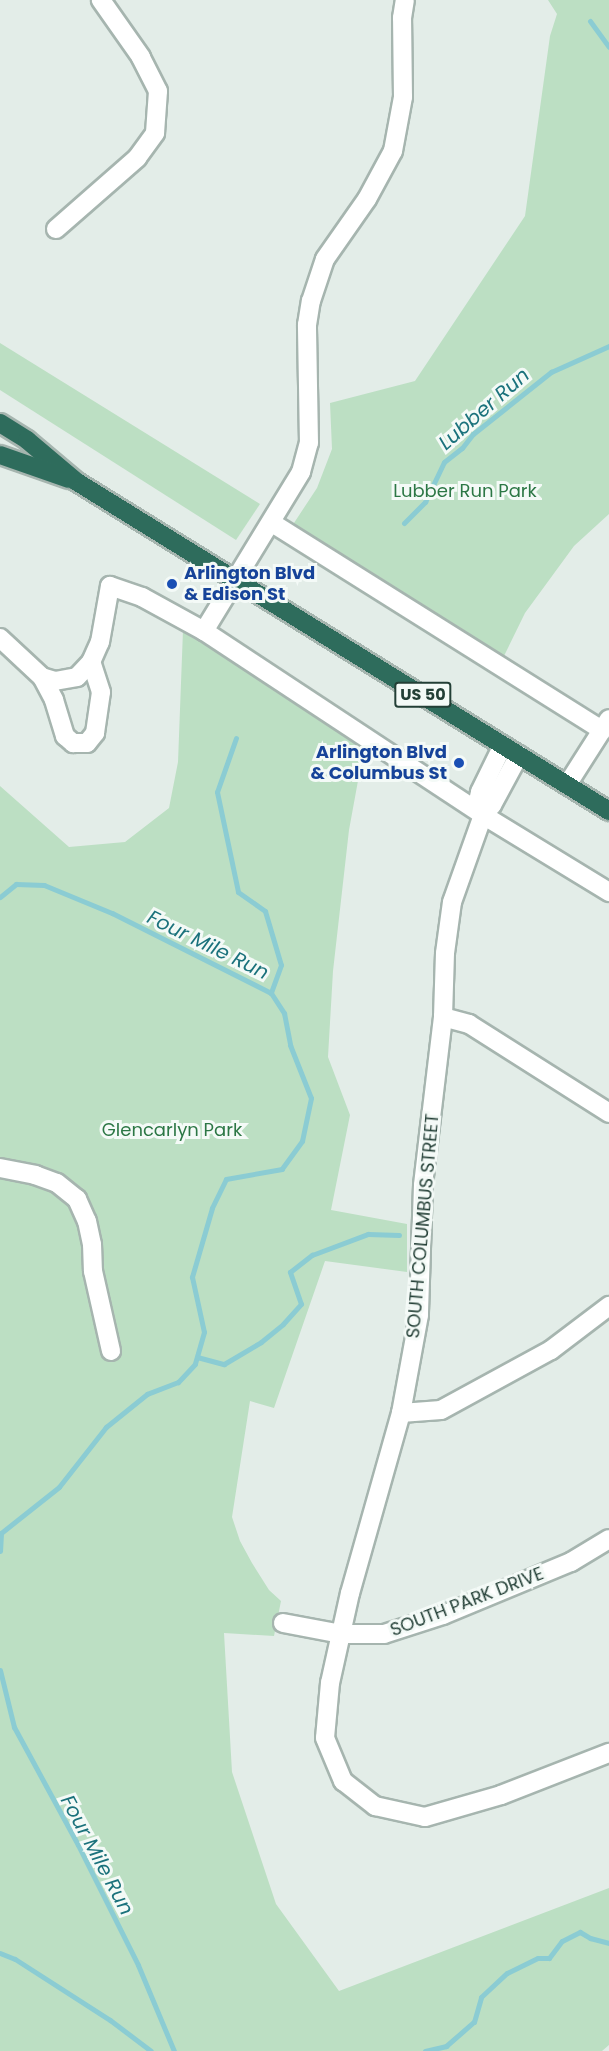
<!DOCTYPE html>
<style>
body{margin:0}
#map{position:relative;width:609px;height:2051px;overflow:hidden;background:#e3ede8;font-family:Poppins,sans-serif}
div>[style]{position:absolute}
[style*='--x']{left:calc(var(--x)*1px);top:calc(var(--y)*1px);width:calc(var(--w)*1px);rotate:calc(var(--a)*1deg)}
.green>*{inset:0;background:#bcdfc3}
.stream>*{height:5px;margin:-2.5px;padding:0 2.5px;transform-origin:2.5px;border-radius:2.5px;background:#8bccd3}
.roads{filter:drop-shadow(2px 0 #a6b5af) drop-shadow(-2px 0 #a6b5af) drop-shadow(0 2px #a6b5af) drop-shadow(0 -2px #a6b5af)}
.minor>*{height:18px;margin:-9px;padding:0 9px;transform-origin:9px;border-radius:9px;background:#fff}
.highway>*{height:18px;margin:-9px;padding:0 9px;transform-origin:9px;border-radius:9px;background:#2e6c5c}
.dots>*{width:16px;height:16px;translate:-50% -50%;box-sizing:border-box;border:3px solid #f4faf7;border-radius:50%}
span{translate:-50% -50%;white-space:nowrap;text-align:center;line-height:1.15;-webkit-text-stroke:6px #f4faf7;paint-order:stroke}
.shield-label span{padding:2px 4px;background:#f4faf7;border:2px solid;border-radius:4px;-webkit-text-stroke-width:0}
.shield-label{font-size:16px;color:#233f36;font-weight:700}
.park-label{font-size:18px;color:#2c7745}
.transit-label{font-size:18px;color:#164399;font-weight:700}
.left{translate:0 -50%;text-align:left}
.right{translate:-100% -50%;text-align:right}
.street-label{font-size:18px;color:#233f36}
.water-label{font-size:20px;color:#1b727c;font-style:italic}
</style>
<div id="map">
<div class="green">
<i style="clip-path:polygon(548px 0,609px 0,609px 514px,574px 546px,525px 613px,504px 656px,292px 526px,317px 488px,332px 449px,330px 403px,415px 381px,525px 216px,550px 36px,557px 14px)"></i>
<i style="clip-path:polygon(0 343px,260px 504px,236px 540px,0 390px)"></i>
<i style="clip-path:polygon(183px 630px,364px 748px,349px 830px,333px 971px,328px 1057px,350px 1115px,331px 1210px,407px 1224px,407px 1272px,325px 1261px,274px 1408px,250px 1401px,232px 1517px,240px 1541px,252px 1563px,269px 1590px,281px 1601px,274px 1636px,224px 1633px,232px 1772px,276px 1904px,339px 1991px,609px 1888px,609px 2045px,602px 2051px,0 2051px,0 786px,69px 847px,125px 842px,169px 808px,178px 762px)"></i>
</div>
<div class="stream">
<i style="--x:590;--y:21;--w:32;--a:54"></i>
<i style="--x:404;--y:523;--w:30;--a:-45"></i>
<i style="--x:425;--y:502;--w:44;--a:-64.6"></i>
<i style="--x:444;--y:462;--w:23;--a:-38"></i>
<i style="--x:462;--y:448;--w:18;--a:-52"></i>
<i style="--x:473;--y:434;--w:100;--a:-38.5"></i>
<i style="--x:551;--y:372;--w:64;--a:-24.1"></i>
<i style="--x:236;--y:738;--w:57;--a:109.4"></i>
<i style="--x:217;--y:792;--w:102;--a:78.1"></i>
<i style="--x:238;--y:892;--w:33;--a:35"></i>
<i style="--x:265;--y:911;--w:56;--a:73.5"></i>
<i style="--x:281;--y:965;--w:30;--a:110"></i>
<i style="--x:0;--y:897;--w:21;--a:-39"></i>
<i style="--x:16;--y:884;--w:28;--a:2"></i>
<i style="--x:44;--y:885;--w:74;--a:22.4"></i>
<i style="--x:112;--y:913;--w:178;--a:26.7"></i>
<i style="--x:271;--y:993;--w:24;--a:57"></i>
<i style="--x:284;--y:1013;--w:33;--a:79"></i>
<i style="--x:290;--y:1045;--w:57;--a:68.4"></i>
<i style="--x:311;--y:1098;--w:44;--a:101.8"></i>
<i style="--x:302;--y:1141;--w:34;--a:126"></i>
<i style="--x:282;--y:1169;--w:57;--a:169.9"></i>
<i style="--x:226;--y:1179;--w:32;--a:116"></i>
<i style="--x:212;--y:1208;--w:72;--a:106.2"></i>
<i style="--x:192;--y:1277;--w:56;--a:77.7"></i>
<i style="--x:204;--y:1332;--w:33;--a:106"></i>
<i style="--x:195;--y:1364;--w:25;--a:133"></i>
<i style="--x:178;--y:1382;--w:33;--a:159"></i>
<i style="--x:147;--y:1394;--w:53;--a:141.2"></i>
<i style="--x:106;--y:1427;--w:76;--a:128.1"></i>
<i style="--x:59;--y:1487;--w:74;--a:141.6"></i>
<i style="--x:1;--y:1533;--w:18;--a:93"></i>
<i style="--x:197;--y:1357;--w:28;--a:15"></i>
<i style="--x:224;--y:1364;--w:43;--a:-30.7"></i>
<i style="--x:261;--y:1342;--w:28;--a:-39"></i>
<i style="--x:283;--y:1324;--w:27;--a:-48"></i>
<i style="--x:301;--y:1304;--w:34;--a:-109"></i>
<i style="--x:290;--y:1272;--w:28;--a:-38"></i>
<i style="--x:312;--y:1255;--w:60;--a:-20.6"></i>
<i style="--x:368;--y:1234;--w:31;--a:2"></i>
<i style="--x:0;--y:1670;--w:59;--a:76.2"></i>
<i style="--x:14;--y:1727;--w:134;--a:61.5"></i>
<i style="--x:78;--y:1845;--w:134;--a:63.4"></i>
<i style="--x:138;--y:1965;--w:93;--a:67.3"></i>
<i style="--x:0;--y:1953;--w:16;--a:22"></i>
<i style="--x:15;--y:1959;--w:113;--a:32.7"></i>
<i style="--x:110;--y:2020;--w:51;--a:37.1"></i>
<i style="--x:425;--y:2051;--w:22;--a:-13"></i>
<i style="--x:446;--y:2046;--w:37;--a:-41"></i>
<i style="--x:474;--y:2022;--w:26;--a:-74"></i>
<i style="--x:481;--y:1997;--w:35;--a:-43"></i>
<i style="--x:507;--y:1973;--w:34;--a:-26"></i>
<i style="--x:538;--y:1958;--w:11;--a:0"></i>
<i style="--x:549;--y:1958;--w:21;--a:-53"></i>
<i style="--x:562;--y:1941;--w:20;--a:-27"></i>
<i style="--x:580;--y:1932;--w:12;--a:31"></i>
<i style="--x:590;--y:1938;--w:20;--a:15"></i>
</div>
<div class="roads">
<div class="minor">
<i style="--x:56;--y:229;--w:108;--a:-41.2"></i>
<i style="--x:137;--y:158;--w:31;--a:-54"></i>
<i style="--x:155;--y:133;--w:42;--a:-85.9"></i>
<i style="--x:158;--y:91;--w:38;--a:-117"></i>
<i style="--x:141;--y:57;--w:70;--a:-125.1"></i>
<i style="--x:272;--y:523;--w:390;--a:32.1"></i>
<i style="--x:204;--y:631;--w:186;--a:-58.6"></i>
<i style="--x:301;--y:472;--w:30;--a:-75"></i>
<i style="--x:309;--y:443;--w:118;--a:-91"></i>
<i style="--x:307;--y:325;--w:24;--a:-81"></i>
<i style="--x:311;--y:301;--w:44;--a:-71.6"></i>
<i style="--x:325;--y:259;--w:73;--a:-55"></i>
<i style="--x:367;--y:199;--w:55;--a:-61.6"></i>
<i style="--x:393;--y:151;--w:55;--a:-79.5"></i>
<i style="--x:403;--y:97;--w:79;--a:-90.7"></i>
<i style="--x:402;--y:18;--w:18;--a:-81"></i>
<i style="--x:0;--y:638;--w:57;--a:42.9"></i>
<i style="--x:42;--y:677;--w:14;--a:17"></i>
<i style="--x:55;--y:681;--w:22;--a:-10"></i>
<i style="--x:77;--y:677;--w:21;--a:-47"></i>
<i style="--x:91;--y:662;--w:22;--a:-66"></i>
<i style="--x:100;--y:642;--w:57;--a:-79.9"></i>
<i style="--x:110;--y:586;--w:34;--a:19"></i>
<i style="--x:142;--y:597;--w:71;--a:28.7"></i>
<i style="--x:204;--y:631;--w:334;--a:33.4"></i>
<i style="--x:483;--y:815;--w:148;--a:31.4"></i>
<i style="--x:42;--y:677;--w:26;--a:62"></i>
<i style="--x:54;--y:700;--w:38;--a:73"></i>
<i style="--x:65;--y:736;--w:11;--a:41"></i>
<i style="--x:73;--y:743;--w:14;--a:0"></i>
<i style="--x:87;--y:743;--w:13;--a:-51"></i>
<i style="--x:95;--y:733;--w:41;--a:-81.7"></i>
<i style="--x:101;--y:692;--w:32;--a:-108"></i>
<i style="--x:519;--y:755;--w:57;--a:118.4"></i>
<i style="--x:492;--y:805;--w:13;--a:132"></i>
<i style="--x:483;--y:815;--w:92;--a:109.6"></i>
<i style="--x:452;--y:902;--w:51;--a:97.8"></i>
<i style="--x:445;--y:953;--w:64;--a:91.8"></i>
<i style="--x:443;--y:1017;--w:169;--a:96.8"></i>
<i style="--x:423;--y:1185;--w:130;--a:91.8"></i>
<i style="--x:419;--y:1315;--w:100;--a:100.4"></i>
<i style="--x:401;--y:1413;--w:187;--a:105.8"></i>
<i style="--x:350;--y:1593;--w:92;--a:102.5"></i>
<i style="--x:330;--y:1683;--w:55;--a:95.2"></i>
<i style="--x:325;--y:1738;--w:47;--a:67.3"></i>
<i style="--x:343;--y:1781;--w:41;--a:38"></i>
<i style="--x:375;--y:1806;--w:51;--a:12.4"></i>
<i style="--x:425;--y:1817;--w:79;--a:-16.1"></i>
<i style="--x:501;--y:1795;--w:116;--a:-21.3"></i>
<i style="--x:567;--y:785;--w:78;--a:-57.5"></i>
<i style="--x:483;--y:815;--w:15;--a:-110"></i>
<i style="--x:478;--y:801;--w:9;--a:-77"></i>
<i style="--x:480;--y:792;--w:52;--a:-63.9"></i>
<i style="--x:443;--y:1017;--w:27;--a:15"></i>
<i style="--x:469;--y:1024;--w:166;--a:32.4"></i>
<i style="--x:0;--y:1168;--w:36;--a:11"></i>
<i style="--x:35;--y:1175;--w:23;--a:20"></i>
<i style="--x:57;--y:1183;--w:26;--a:39"></i>
<i style="--x:77;--y:1199;--w:24;--a:66"></i>
<i style="--x:87;--y:1221;--w:24;--a:78"></i>
<i style="--x:92;--y:1244;--w:27;--a:88"></i>
<i style="--x:93;--y:1271;--w:82;--a:77.3"></i>
<i style="--x:401;--y:1413;--w:40;--a:-4.3"></i>
<i style="--x:441;--y:1410;--w:125;--a:-28.6"></i>
<i style="--x:551;--y:1350;--w:73;--a:-37.2"></i>
<i style="--x:283;--y:1623;--w:60;--a:10.6"></i>
<i style="--x:342;--y:1634;--w:42;--a:0"></i>
<i style="--x:384;--y:1634;--w:62;--a:-17.9"></i>
<i style="--x:443;--y:1615;--w:139;--a:-22.5"></i>
<i style="--x:571;--y:1562;--w:44;--a:-31.2"></i>
</div>
<div class="highway">
<i style="--x:0;--y:423;--w:32;--a:32"></i>
<i style="--x:27;--y:440;--w:65;--a:40"></i>
<i style="--x:77;--y:482;--w:626;--a:31.73"></i>
<i style="--x:0;--y:455;--w:73;--a:19.2"></i>
</div>
</div>
<div class="dots">
<i style="left:172px;top:584px;background:#1a4fb4"></i>
<i style="left:459px;top:763px;background:#1a4fb4"></i>
</div>
<div class="shield-label">
<span style="left:423px;top:695px">US 50</span>
</div>
<div class="park-label">
<span style="left:465px;top:491px">Lubber Run Park</span>
<span style="left:172px;top:1130px">Glencarlyn Park</span>
</div>
<div class="transit-label">
<span class="left" style="left:184px;top:584px">Arlington Blvd<br>&amp; Edison St</span>
<span class="right" style="left:447px;top:763px">Arlington Blvd<br>&amp; Columbus St</span>
</div>
<div class="street-label">
<span style="left:423px;top:1226px;rotate:-85deg">SOUTH COLUMBUS STREET</span>
<span style="left:467px;top:1602px;rotate:-21deg">SOUTH PARK DRIVE</span>
</div>
<div class="water-label">
<span style="left:484px;top:409px;rotate:-41deg">Lubber Run</span>
<span style="left:208px;top:945px;rotate:26deg">Four Mile Run</span>
<span style="left:97px;top:1855px;rotate:62deg">Four Mile Run</span>
</div>
</div>
